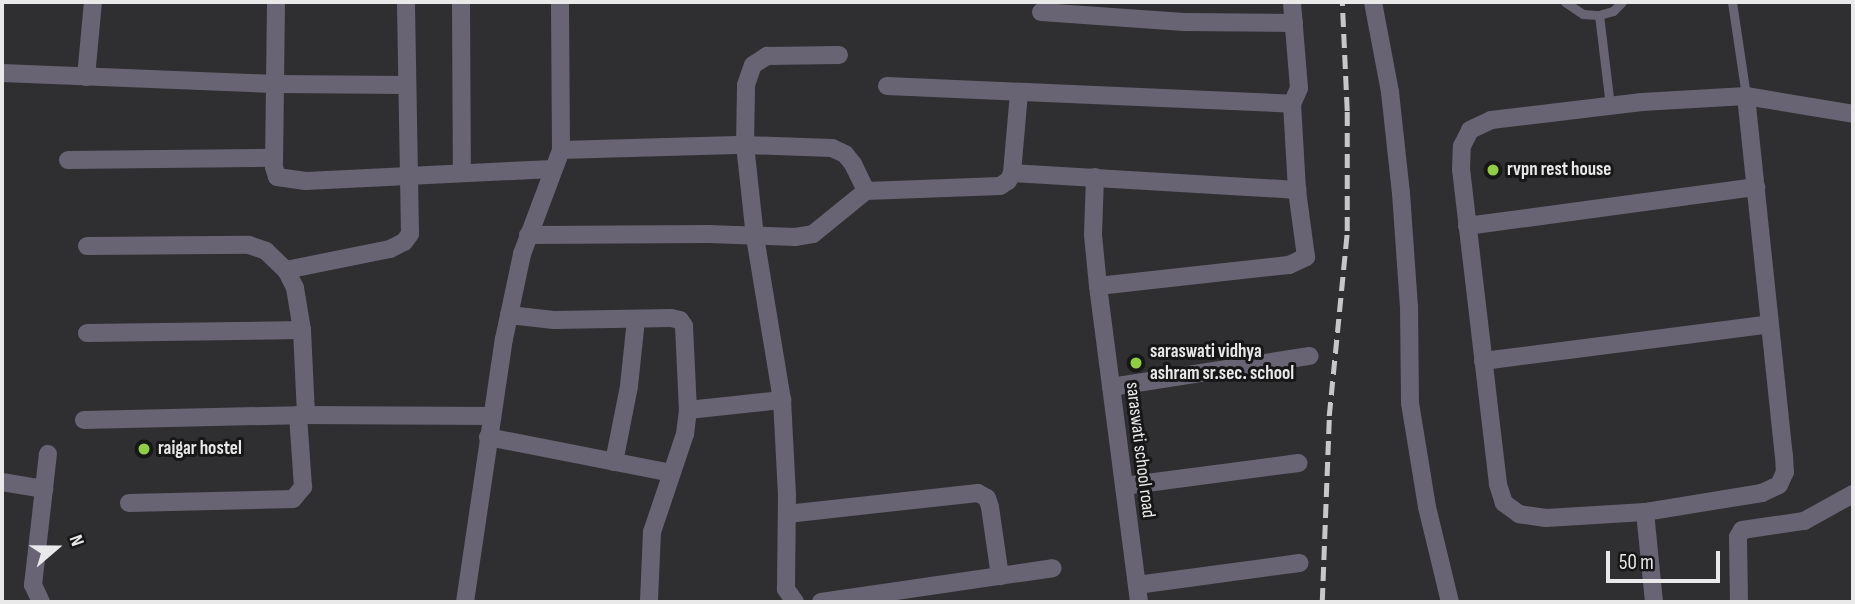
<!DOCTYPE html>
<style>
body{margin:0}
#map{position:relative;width:1855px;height:604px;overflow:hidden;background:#2f2e31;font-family:"Sofia Sans Condensed",sans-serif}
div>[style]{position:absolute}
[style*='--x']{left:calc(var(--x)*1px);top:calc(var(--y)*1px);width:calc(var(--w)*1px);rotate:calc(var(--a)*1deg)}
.lane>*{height:9px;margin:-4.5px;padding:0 4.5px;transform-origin:4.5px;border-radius:4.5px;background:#686473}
.street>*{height:18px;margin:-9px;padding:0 9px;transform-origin:9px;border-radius:9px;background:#686473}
.rail>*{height:4.5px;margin-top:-2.25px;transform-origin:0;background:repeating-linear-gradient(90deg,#c7c7c9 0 14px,transparent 0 21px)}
.dots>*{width:19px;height:19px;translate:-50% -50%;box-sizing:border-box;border:4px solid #171718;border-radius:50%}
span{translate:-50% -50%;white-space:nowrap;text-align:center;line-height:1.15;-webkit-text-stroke:6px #171718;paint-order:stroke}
.poi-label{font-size:19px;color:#e9e9ea;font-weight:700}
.left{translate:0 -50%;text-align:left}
.street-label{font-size:19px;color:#e9e9ea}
.frame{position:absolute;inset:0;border:4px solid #e9e9ea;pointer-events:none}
.north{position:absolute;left:21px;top:513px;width:70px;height:70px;-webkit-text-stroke:5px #171718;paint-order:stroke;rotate:70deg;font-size:19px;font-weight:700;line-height:28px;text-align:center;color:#e9e9ea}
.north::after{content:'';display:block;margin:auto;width:24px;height:32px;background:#e9e9ea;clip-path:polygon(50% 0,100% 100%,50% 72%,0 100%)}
.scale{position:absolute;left:1606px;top:551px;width:114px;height:32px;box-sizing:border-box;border:4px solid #e9e9ea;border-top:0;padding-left:9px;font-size:21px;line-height:24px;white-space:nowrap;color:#e9e9ea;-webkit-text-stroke:5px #171718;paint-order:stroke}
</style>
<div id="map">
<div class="lane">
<i style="--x:1565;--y:2;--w:22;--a:34"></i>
<i style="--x:1583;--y:14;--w:16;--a:4"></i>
<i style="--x:1599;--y:15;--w:15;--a:-16"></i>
<i style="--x:1613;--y:11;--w:13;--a:-45"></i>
<i style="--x:1732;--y:2;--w:95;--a:81.5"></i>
<i style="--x:1599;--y:15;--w:92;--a:83.1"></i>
</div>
<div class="street">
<i style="--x:276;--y:2;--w:165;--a:90.7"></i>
<i style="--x:274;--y:167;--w:10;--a:73"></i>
<i style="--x:277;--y:177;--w:29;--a:8"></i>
<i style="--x:306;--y:181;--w:247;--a:-2.8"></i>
<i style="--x:461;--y:2;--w:170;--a:89.7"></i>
<i style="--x:1373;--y:2;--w:92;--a:79.3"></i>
<i style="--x:1390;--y:92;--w:102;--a:83.8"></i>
<i style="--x:1401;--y:193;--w:113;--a:86"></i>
<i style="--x:1409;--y:306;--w:97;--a:89.4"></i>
<i style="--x:1410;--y:403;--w:105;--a:80.7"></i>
<i style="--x:1427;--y:507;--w:98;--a:76.4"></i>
<i style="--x:1041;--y:12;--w:143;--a:4"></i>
<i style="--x:1184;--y:22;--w:110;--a:0.5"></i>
<i style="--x:2;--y:73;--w:273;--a:2.3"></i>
<i style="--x:275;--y:84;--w:131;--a:0.4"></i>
<i style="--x:86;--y:77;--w:75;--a:-84.7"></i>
<i style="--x:887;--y:86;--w:405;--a:2.5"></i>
<i style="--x:1292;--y:104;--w:17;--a:-66"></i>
<i style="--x:1299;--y:88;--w:86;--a:-94.7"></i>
<i style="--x:1746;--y:96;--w:361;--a:84"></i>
<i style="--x:1784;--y:455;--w:17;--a:87"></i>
<i style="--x:1785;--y:472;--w:14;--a:115"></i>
<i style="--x:1779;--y:485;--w:19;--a:155"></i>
<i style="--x:1762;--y:493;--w:119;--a:170.8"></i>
<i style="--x:1645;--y:512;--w:99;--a:176.5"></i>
<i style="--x:1546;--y:518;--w:27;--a:-172"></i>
<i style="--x:1519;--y:514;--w:19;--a:-144"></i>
<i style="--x:1504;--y:503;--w:20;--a:-108"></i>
<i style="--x:1498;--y:484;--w:316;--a:-96.7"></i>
<i style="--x:1461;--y:170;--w:24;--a:-88"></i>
<i style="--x:1462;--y:146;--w:18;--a:-63"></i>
<i style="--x:1470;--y:130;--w:23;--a:-25"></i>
<i style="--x:1491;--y:120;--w:152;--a:-6.8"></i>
<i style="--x:1642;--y:102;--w:104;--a:-3.3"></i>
<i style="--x:1746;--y:96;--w:109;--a:9.5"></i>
<i style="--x:561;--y:150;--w:184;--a:-1.6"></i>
<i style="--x:745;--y:145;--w:87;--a:2"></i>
<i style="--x:832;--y:148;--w:14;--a:25"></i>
<i style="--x:845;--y:154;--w:13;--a:51"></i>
<i style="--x:853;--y:164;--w:30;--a:64"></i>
<i style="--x:68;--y:160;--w:206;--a:-0.6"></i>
<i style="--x:1012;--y:173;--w:286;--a:3.4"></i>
<i style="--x:1095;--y:177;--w:58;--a:92"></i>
<i style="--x:1093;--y:235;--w:51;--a:84.4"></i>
<i style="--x:1098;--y:286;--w:319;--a:82.6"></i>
<i style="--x:1467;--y:226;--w:292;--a:-7.7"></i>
<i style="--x:528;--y:235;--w:181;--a:-0.3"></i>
<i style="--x:709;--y:234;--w:86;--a:2"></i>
<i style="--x:795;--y:237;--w:18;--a:-9"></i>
<i style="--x:813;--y:234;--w:68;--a:-39.1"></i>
<i style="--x:866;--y:191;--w:134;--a:-2.1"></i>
<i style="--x:1000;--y:186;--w:9;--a:-32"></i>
<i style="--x:1008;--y:181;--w:9;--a:-63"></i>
<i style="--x:1012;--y:173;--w:80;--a:-85"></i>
<i style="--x:87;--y:246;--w:162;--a:-0.4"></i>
<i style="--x:249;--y:245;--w:18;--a:19"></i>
<i style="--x:266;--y:251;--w:28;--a:44"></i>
<i style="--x:286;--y:270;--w:20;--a:63"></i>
<i style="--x:295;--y:288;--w:43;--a:80.5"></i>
<i style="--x:302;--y:330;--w:85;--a:87.3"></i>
<i style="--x:286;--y:270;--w:106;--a:-11.4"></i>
<i style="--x:390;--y:249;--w:16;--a:-27"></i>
<i style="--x:404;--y:242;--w:10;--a:-53"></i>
<i style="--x:410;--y:234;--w:232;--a:-91"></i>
<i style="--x:1098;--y:286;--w:192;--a:-6.3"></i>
<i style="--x:1289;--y:265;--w:19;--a:-25"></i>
<i style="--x:1306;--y:257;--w:68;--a:-97.7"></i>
<i style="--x:1297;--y:190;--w:86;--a:-93.3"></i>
<i style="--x:509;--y:315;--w:45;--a:6.3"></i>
<i style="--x:554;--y:320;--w:117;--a:-1"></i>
<i style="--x:671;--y:318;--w:9;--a:13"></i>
<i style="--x:680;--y:320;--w:7;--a:56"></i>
<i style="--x:684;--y:326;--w:84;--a:87.3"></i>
<i style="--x:688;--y:410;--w:24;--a:97"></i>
<i style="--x:685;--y:434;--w:103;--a:108.6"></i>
<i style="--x:652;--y:532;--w:70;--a:92.5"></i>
<i style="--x:87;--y:333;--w:215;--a:-0.8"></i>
<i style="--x:1483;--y:361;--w:289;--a:-7.3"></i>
<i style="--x:1111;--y:387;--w:201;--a:-8.9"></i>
<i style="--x:688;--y:410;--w:95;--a:-6.1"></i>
<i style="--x:84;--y:420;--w:214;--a:-1.3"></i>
<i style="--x:298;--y:415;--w:194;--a:0.3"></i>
<i style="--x:488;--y:437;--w:187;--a:11.1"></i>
<i style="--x:614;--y:462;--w:77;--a:-78.8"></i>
<i style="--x:629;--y:386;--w:67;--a:-84"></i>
<i style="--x:2;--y:482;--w:43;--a:9.5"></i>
<i style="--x:1124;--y:486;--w:176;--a:-7.5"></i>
<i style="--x:129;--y:503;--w:164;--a:-1.4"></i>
<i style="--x:293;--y:499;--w:16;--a:-50"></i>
<i style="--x:303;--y:487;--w:72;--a:-94"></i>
<i style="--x:1645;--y:512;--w:90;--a:84.3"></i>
<i style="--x:787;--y:514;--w:192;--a:-6.3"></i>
<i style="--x:978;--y:493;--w:10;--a:29"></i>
<i style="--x:987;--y:498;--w:9;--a:72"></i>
<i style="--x:990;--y:507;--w:70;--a:81.8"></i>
<i style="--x:1137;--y:585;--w:164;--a:-7.7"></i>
<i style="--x:41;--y:602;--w:19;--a:-115"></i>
<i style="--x:33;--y:585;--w:132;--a:-83.5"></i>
<i style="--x:465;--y:602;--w:266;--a:-81.6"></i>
<i style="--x:504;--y:339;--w:87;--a:-78"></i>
<i style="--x:522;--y:254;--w:111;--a:-69.4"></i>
<i style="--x:561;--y:150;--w:148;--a:-90.4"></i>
<i style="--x:795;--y:602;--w:16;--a:-125"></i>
<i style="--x:786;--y:589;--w:94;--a:-89.4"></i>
<i style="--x:787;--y:495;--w:95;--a:-93"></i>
<i style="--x:782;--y:400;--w:165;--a:-99.4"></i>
<i style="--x:755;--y:237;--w:93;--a:-96.2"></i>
<i style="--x:745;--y:145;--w:60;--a:-89"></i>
<i style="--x:746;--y:85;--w:21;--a:-71"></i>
<i style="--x:753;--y:65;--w:17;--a:-33"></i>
<i style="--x:767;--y:56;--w:72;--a:-0.8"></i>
<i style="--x:821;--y:602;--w:234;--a:-8.3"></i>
<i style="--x:1739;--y:602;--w:65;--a:-90.9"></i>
<i style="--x:1738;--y:537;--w:8;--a:-60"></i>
<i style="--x:1742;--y:530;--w:63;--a:-8.3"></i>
<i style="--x:1804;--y:521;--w:56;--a:-28.9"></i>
</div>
<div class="rail">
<i style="--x:1322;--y:602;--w:186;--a:-87.8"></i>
<i style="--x:1329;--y:416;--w:186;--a:-84.4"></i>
<i style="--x:1347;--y:231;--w:120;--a:-90"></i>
<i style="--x:1347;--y:111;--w:109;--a:-92.6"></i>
</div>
<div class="dots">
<i style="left:1493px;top:170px;background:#8fcd42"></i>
<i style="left:1136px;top:363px;background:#8fcd42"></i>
<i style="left:144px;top:449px;background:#8fcd42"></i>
</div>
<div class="poi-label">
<span class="left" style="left:1507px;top:170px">rvpn rest house</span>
<span class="left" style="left:1150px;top:363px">saraswati vidhya<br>ashram sr.sec. school</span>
<span class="left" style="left:158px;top:449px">raigar hostel</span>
</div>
<div class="street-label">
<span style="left:1140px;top:450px;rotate:83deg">saraswati school road</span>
</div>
<div class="frame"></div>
<div class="north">N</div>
<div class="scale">50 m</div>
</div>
